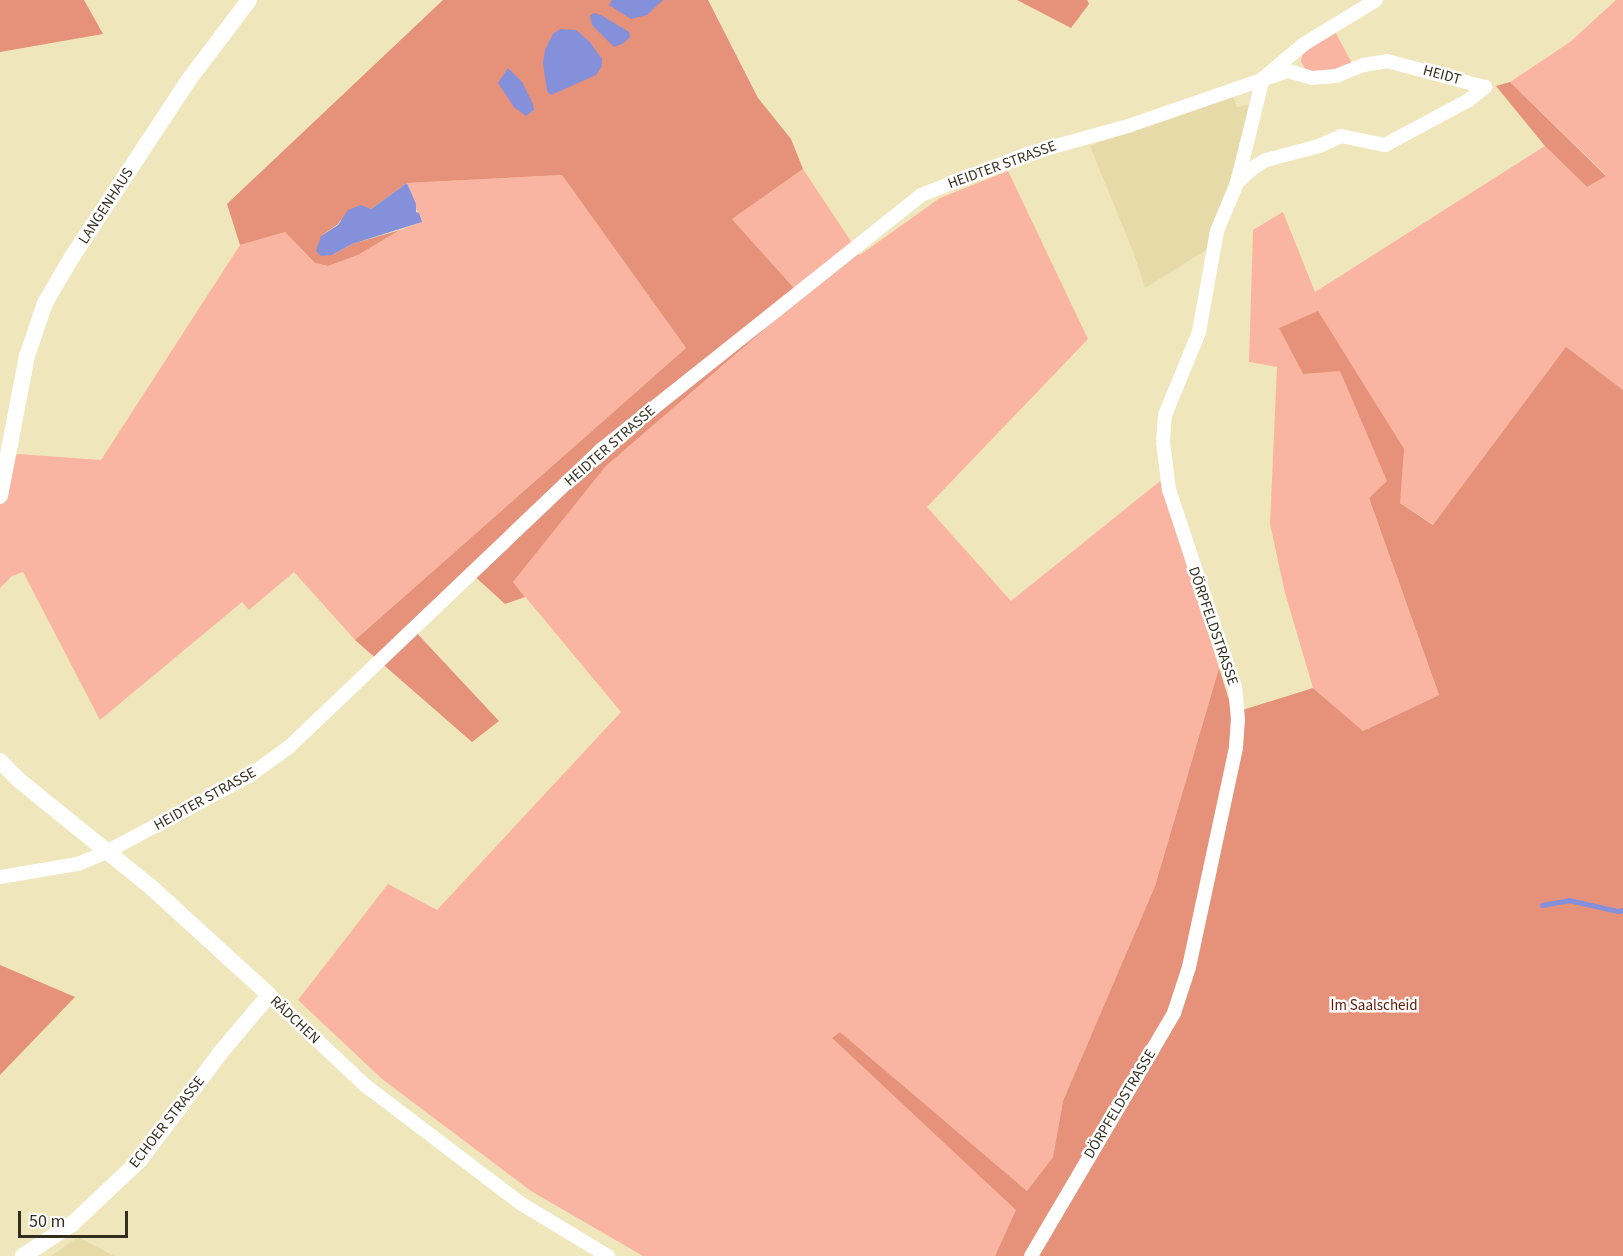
<!DOCTYPE html>
<meta charset="utf-8">
<style>
body{margin:0}
#map{position:relative;width:1623px;height:1256px;overflow:hidden;background:#f0e6bc;font-family:"Source Sans 3",sans-serif}
div>[style]{position:absolute}
[style*='--x']{left:calc(var(--x)*1px);top:calc(var(--y)*1px);width:calc(var(--w)*1px);rotate:calc(var(--a)*1deg)}
.built>*{inset:0;background:#e6daa9}
.green>*{inset:0;background:#fab5a2}
.forest>*{inset:0;background:#e69179}
.water>*{inset:0;background:#8490d9}
.stream>*{height:4.5px;margin:-2.25px;padding:0 2.25px;transform-origin:2.25px;border-radius:2.25px;background:#8490d9}
.minor>*{height:14px;margin:-7px;padding:0 7px;transform-origin:7px;border-radius:7px;background:#fff}
.tertiary>*{height:16px;margin:-8px;padding:0 8px;transform-origin:8px;border-radius:8px;background:#fff}
span{translate:-50% -50%;white-space:nowrap;text-align:center;line-height:1.15;-webkit-text-stroke:5px #fff;paint-order:stroke}
.street-label{font-size:15px;color:#332f1f}
.park-label{font-size:15px;color:#631701}
.scale{position:absolute;left:18px;top:1211px;width:110px;height:27px;box-sizing:border-box;border:3px solid #332f1f;border-top:0;padding-left:8px;font-size:18px;line-height:21px;white-space:nowrap;color:#332f1f;-webkit-text-stroke:4px #fff;paint-order:stroke}
</style>
<div id="map">
<div class="built">
<i style="clip-path:polygon(1232px 94px,1237px 107px,1254px 104px,1208px 249px,1145px 288px,1134px 254px,1090px 146px)"></i>
<i style="clip-path:polygon(78px 1237px,114px 1256px,51px 1256px)"></i>
</div>
<div class="green">
<i style="clip-path:polygon(1616px 0,1623px 0,1623px 390px,1566px 348px,1434px 525px,1400px 503px,1318px 312px,1279px 328px,1303px 374px,1340px 370px,1388px 481px,1369px 498px,1439px 695px,1363px 731px,1313px 688px,1285px 593px,1270px 524px,1277px 367px,1249px 362px,1253px 230px,1283px 212px,1315px 292px,1545px 146px,1587px 187px,1606px 175px,1510px 82px,1570px 42px)"></i>
<i style="clip-path:polygon(1334px 30px,1352px 63px,1346px 67px,1316px 73px,1305px 69px,1301px 61px,1303px 54px)"></i>
<i style="clip-path:polygon(803px 169px,860px 255px,940px 198px,1008px 171px,1088px 339px,927px 507px,1011px 601px,1160px 481px,1219px 668px,1155px 886px,1063px 1101px,1053px 1157px,1027px 1191px,840px 1032px,832px 1038px,1017px 1210px,995px 1256px,643px 1256px,531px 1191px,382px 1079px,298px 1000px,388px 884px,437px 910px,621px 712px,513px 582px,606px 466px,802px 297px,732px 219px)"></i>
<i style="clip-path:polygon(562px 175px,686px 348px,355px 640px,294px 572px,249px 610px,242px 602px,100px 720px,23px 572px,12px 576px,0 588px,0 469px,18px 454px,101px 460px,240px 245px,285px 232px,315px 263px,328px 266px,358px 255px,400px 230px,421px 222px,407px 183px)"></i>
</div>
<div class="forest">
<i style="clip-path:polygon(0 0,84px 0,103px 34px,0 52px)"></i>
<i style="clip-path:polygon(443px 0,708px 0,758px 98px,791px 139px,803px 169px,732px 219px,802px 297px,606px 466px,513px 582px,525px 597px,505px 604px,471px 573px,412px 628px,499px 721px,472px 742px,355px 640px,686px 348px,562px 175px,407px 183px,371px 209px,341px 220px,338px 224px,321px 236px,332px 255px,352px 244px,400px 230px,358px 255px,328px 266px,315px 263px,285px 232px,240px 245px,227px 204px)"></i>
<i style="clip-path:polygon(1017px 0,1087px 0,1089px 4px,1071px 28px)"></i>
<i style="clip-path:polygon(1510px 82px,1606px 176px,1587px 187px,1545px 146px,1496px 86px)"></i>
<i style="clip-path:polygon(1318px 311px,1404px 449px,1400px 503px,1433px 525px,1566px 347px,1623px 390px,1623px 1256px,995px 1256px,1016px 1210px,832px 1038px,840px 1032px,1027px 1191px,1053px 1157px,1063px 1101px,1155px 886px,1219px 668px,1233px 713px,1313px 688px,1363px 731px,1439px 695px,1369px 498px,1387px 481px,1340px 371px,1303px 374px,1279px 328px)"></i>
<i style="clip-path:polygon(0 965px,75px 997px,0 1075px)"></i>
</div>
<div class="water">
<i style="clip-path:polygon(612px 0,663px 0,647px 15px,631px 19px,609px 5px)"></i>
<i style="clip-path:polygon(594px 13px,601px 15px,629px 32px,630px 37px,624px 43px,614px 47px,592px 25px,590px 16px)"></i>
<i style="clip-path:polygon(560px 29px,576px 30px,589px 41px,602px 59px,602px 66px,596px 75px,551px 95px,547px 91px,543px 63px,545px 50px,553px 34px)"></i>
<i style="clip-path:polygon(508px 68px,522px 82px,533px 104px,534px 110px,526px 116px,514px 107px,498px 83px)"></i>
<i style="clip-path:polygon(407px 183px,416px 204px,416px 212px,419px 213px,422px 222px,352px 244px,332px 255px,321px 256px,316px 251px,321px 236px,338px 225px,348px 210px,361px 205px,371px 209px)"></i>
</div>
<div class="stream">
<i style="--x:1542;--y:905;--w:27;--a:-10"></i>
<i style="--x:1569;--y:900;--w:50;--a:12.7"></i>
<i style="--x:1618;--y:911;--w:5;--a:-11"></i>
</div>
<div class="minor">
<i style="--x:1267;--y:75;--w:48;--a:-40"></i>
<i style="--x:1304;--y:44;--w:84;--a:-31.4"></i>
<i style="--x:1237;--y:183;--w:22;--a:-43"></i>
<i style="--x:1253;--y:168;--w:15;--a:-32"></i>
<i style="--x:1266;--y:160;--w:55;--a:-14.8"></i>
<i style="--x:1319;--y:146;--w:24;--a:-24"></i>
<i style="--x:1341;--y:136;--w:45;--a:11.6"></i>
<i style="--x:1385;--y:145;--w:95;--a:-28.2"></i>
<i style="--x:1469;--y:100;--w:21;--a:-39"></i>
<i style="--x:0;--y:877;--w:79;--a:-9.5"></i>
<i style="--x:78;--y:864;--w:33;--a:-23"></i>
<i style="--x:108;--y:851;--w:160;--a:-28"></i>
<i style="--x:249;--y:776;--w:49;--a:-35.9"></i>
<i style="--x:289;--y:747;--w:432;--a:-43.6"></i>
<i style="--x:602;--y:449;--w:408;--a:-38.5"></i>
<i style="--x:921;--y:195;--w:114;--a:-21.1"></i>
<i style="--x:1027;--y:154;--w:105;--a:-15.5"></i>
<i style="--x:1128;--y:126;--w:169;--a:-19"></i>
<i style="--x:1288;--y:71;--w:25;--a:16"></i>
<i style="--x:1312;--y:78;--w:24;--a:-5"></i>
<i style="--x:1336;--y:76;--w:29;--a:-22"></i>
<i style="--x:1363;--y:65;--w:24;--a:-9"></i>
<i style="--x:1387;--y:61;--w:101;--a:14.9"></i>
<i style="--x:269;--y:995;--w:133;--a:43.2"></i>
<i style="--x:366;--y:1086;--w:193;--a:37.2"></i>
<i style="--x:520;--y:1203;--w:103;--a:31.1"></i>
<i style="--x:1031;--y:1256;--w:282;--a:-59.5"></i>
<i style="--x:1174;--y:1013;--w:48;--a:-71.9"></i>
<i style="--x:1189;--y:967;--w:225;--a:-77.9"></i>
<i style="--x:1236;--y:747;--w:27;--a:-86"></i>
<i style="--x:1238;--y:720;--w:32;--a:-95"></i>
<i style="--x:1235;--y:688;--w:209;--a:-108.4"></i>
<i style="--x:1169;--y:490;--w:48;--a:-97.1"></i>
<i style="--x:1163;--y:442;--w:27;--a:-86"></i>
<i style="--x:1165;--y:415;--w:90;--a:-67.7"></i>
<i style="--x:1199;--y:332;--w:103;--a:-79.9"></i>
<i style="--x:1217;--y:231;--w:52;--a:-67.4"></i>
<i style="--x:1237;--y:183;--w:108;--a:-76.1"></i>
</div>
<div class="tertiary">
<i style="--x:0;--y:496;--w:143;--a:-79.1"></i>
<i style="--x:27;--y:356;--w:56;--a:-71.2"></i>
<i style="--x:45;--y:303;--w:53;--a:-59.6"></i>
<i style="--x:72;--y:257;--w:211;--a:-56.6"></i>
<i style="--x:188;--y:81;--w:101;--a:-53"></i>
<i style="--x:0;--y:761;--w:28;--a:45"></i>
<i style="--x:20;--y:781;--w:170;--a:39"></i>
<i style="--x:152;--y:888;--w:159;--a:42.4"></i>
<i style="--x:269;--y:995;--w:75;--a:130.1"></i>
<i style="--x:221;--y:1052;--w:135;--a:126.9"></i>
<i style="--x:140;--y:1160;--w:93;--a:136.7"></i>
<i style="--x:72;--y:1224;--w:59;--a:146.9"></i>
</div>
<div class="street-label">
<span style="left:1442px;top:75px;rotate:15deg">HEIDT</span>
<span style="left:1002px;top:165px;rotate:-20deg">HEIDTER STRASSE</span>
<span style="left:106px;top:206px;rotate:-57deg">LANGENHAUS</span>
<span style="left:610px;top:446px;rotate:-41deg">HEIDTER STRASSE</span>
<span style="left:1213px;top:626px;rotate:71deg">DÖRPFELDSTRASSE</span>
<span style="left:205px;top:799px;rotate:-29deg">HEIDTER STRASSE</span>
<span style="left:295px;top:1020px;rotate:43deg">RÄDCHEN</span>
<span style="left:1120px;top:1104px;rotate:-59deg">DÖRPFELDSTRASSE</span>
<span style="left:167px;top:1122px;rotate:-52deg">ECHOER STRASSE</span>
</div>
<div class="park-label">
<span style="left:1374px;top:1006px">Im Saalscheid</span>
</div>
<div class="scale">50 m</div>
</div>
